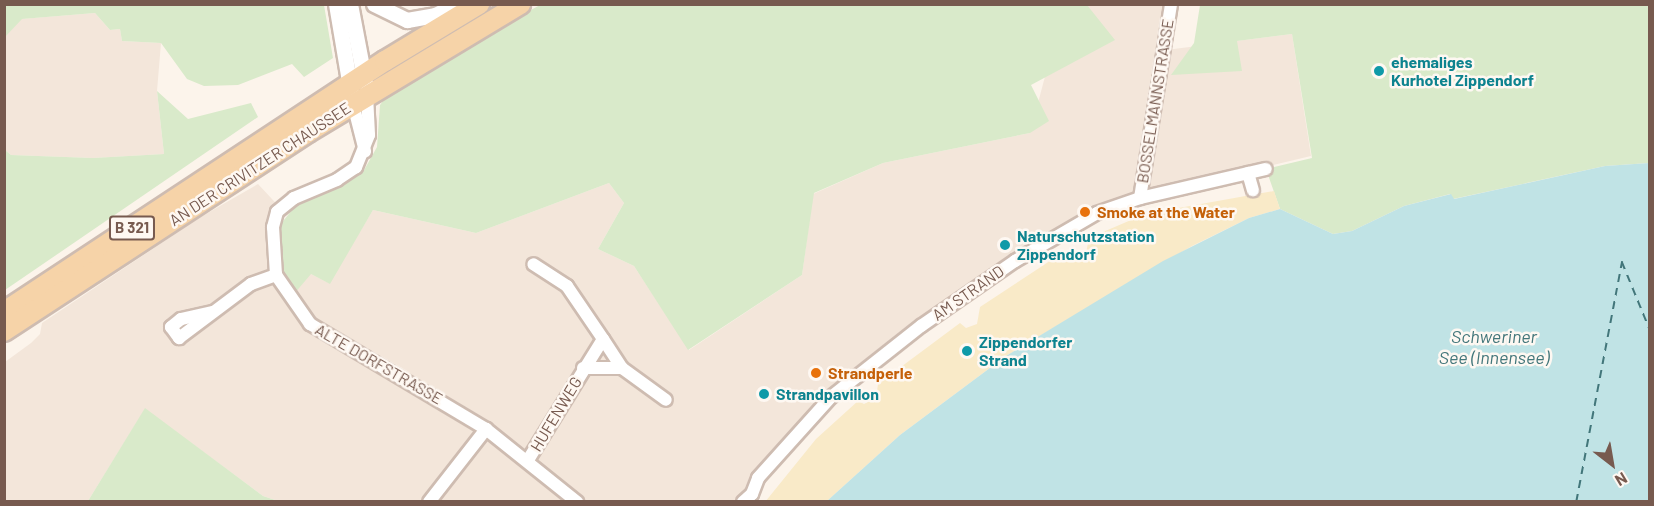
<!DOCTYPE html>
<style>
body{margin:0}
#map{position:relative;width:1654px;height:506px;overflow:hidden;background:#fcf4eb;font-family:Barlow,sans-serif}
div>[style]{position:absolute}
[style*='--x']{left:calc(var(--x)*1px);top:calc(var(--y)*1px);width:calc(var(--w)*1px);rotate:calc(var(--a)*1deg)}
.residential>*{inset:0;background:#f3e6da}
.green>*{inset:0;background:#d9eaca}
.sand>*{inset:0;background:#f9eac8}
.water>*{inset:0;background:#c0e3e5}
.ferry>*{height:1.5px;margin-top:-0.75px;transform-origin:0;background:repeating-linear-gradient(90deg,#42767a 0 8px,transparent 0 14px)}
.roads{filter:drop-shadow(2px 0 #cebcb1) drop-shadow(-2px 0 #cebcb1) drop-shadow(0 2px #cebcb1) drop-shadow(0 -2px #cebcb1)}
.minor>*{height:12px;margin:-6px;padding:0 6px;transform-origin:6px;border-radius:6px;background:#fff}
.tertiary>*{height:15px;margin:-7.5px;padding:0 7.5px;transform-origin:7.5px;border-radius:7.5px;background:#fff}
.primary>*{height:20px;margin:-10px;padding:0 10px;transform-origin:10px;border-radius:10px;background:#f6d3a8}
.dots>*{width:16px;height:16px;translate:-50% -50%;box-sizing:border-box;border:3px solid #fef8f2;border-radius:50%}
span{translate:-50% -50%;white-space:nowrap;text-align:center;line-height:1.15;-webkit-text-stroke:5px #fef8f2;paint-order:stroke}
.shield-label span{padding:2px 4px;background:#fef8f2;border:2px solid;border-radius:4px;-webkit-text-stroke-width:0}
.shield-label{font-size:15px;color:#775a4f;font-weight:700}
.culture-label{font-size:16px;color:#0d838f;font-weight:700}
.left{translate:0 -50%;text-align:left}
.street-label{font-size:16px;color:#775a4f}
.food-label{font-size:16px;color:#c56008;font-weight:700}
.water-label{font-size:18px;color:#42767a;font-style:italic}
.frame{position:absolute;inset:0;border:6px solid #775a4f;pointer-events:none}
.north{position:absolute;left:1582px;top:434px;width:60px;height:60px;-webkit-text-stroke:4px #fef8f2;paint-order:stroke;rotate:149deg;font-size:16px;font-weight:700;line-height:24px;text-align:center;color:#775a4f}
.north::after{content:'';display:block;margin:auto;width:21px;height:27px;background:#775a4f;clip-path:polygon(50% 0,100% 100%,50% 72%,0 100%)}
</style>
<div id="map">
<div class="residential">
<i style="clip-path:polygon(1064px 5px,1163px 5px,1158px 51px,1292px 34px,1311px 156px,1133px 198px,1078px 221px,837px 383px,735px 501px,278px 501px,263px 496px,145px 409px,88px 501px,5px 502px,5px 362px,31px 343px,40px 334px,42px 323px,199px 218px,258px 184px,286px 214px,279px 226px,311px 274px,329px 283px,373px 210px,476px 233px,609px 183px,624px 203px,598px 249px,634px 266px,689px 350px,802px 275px,813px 194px,883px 163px,1030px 133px)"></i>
<i style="clip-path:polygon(95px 13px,110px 30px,120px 29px,122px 41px,161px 43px,157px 91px,164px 154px,93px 158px,11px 155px,5px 150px,4px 37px,21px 19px)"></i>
</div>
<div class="green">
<i style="clip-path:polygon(5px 4px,324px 5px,333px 58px,304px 77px,292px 64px,238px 85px,204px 86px,187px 79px,161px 43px,122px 41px,120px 29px,110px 30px,95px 13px,22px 19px,5px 37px)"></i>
<i style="clip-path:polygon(540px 5px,1087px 5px,1115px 40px,1031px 85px,1049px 121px,1030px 133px,883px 163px,814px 193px,802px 275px,688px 350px,634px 266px,598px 249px,624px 203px,609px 183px,476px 233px,373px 210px,330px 284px,311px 274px,294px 294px,279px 265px,279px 226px,297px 204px,363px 172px,377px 147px,380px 105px,394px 86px)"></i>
<i style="clip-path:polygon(1200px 5px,1649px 5px,1649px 163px,1605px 166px,1453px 199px,1450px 194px,1404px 206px,1352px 231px,1333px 234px,1280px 209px,1266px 169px,1312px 158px,1292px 34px,1237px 41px,1242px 71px,1171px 75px,1194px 43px)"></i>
<i style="clip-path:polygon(157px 91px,188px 119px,251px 103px,258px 117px,5px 290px,5px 150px,11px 155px,93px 158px,164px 154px)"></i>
<i style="clip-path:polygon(145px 408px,263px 496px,278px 501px,88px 501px)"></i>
</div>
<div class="sand">
<i style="clip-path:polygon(1274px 191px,1280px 209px,1249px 218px,1192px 246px,1006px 356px,900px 435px,827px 501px,765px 502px,816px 439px,858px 401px,864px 404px,876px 398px,878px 384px,960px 323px,966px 328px,977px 324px,980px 307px,1062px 253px,1079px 258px,1086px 253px,1089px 238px,1145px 214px)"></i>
</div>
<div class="water">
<i style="clip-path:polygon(1649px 163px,1649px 501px,827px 501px,900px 435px,1006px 356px,1163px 261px,1249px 218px,1280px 209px,1333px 234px,1352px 231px,1404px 206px,1451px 194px,1454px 199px,1605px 166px)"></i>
</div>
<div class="ferry">
<i style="--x:1622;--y:262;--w:74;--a:67.6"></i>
<i style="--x:1576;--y:502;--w:245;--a:-79.2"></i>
</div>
<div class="roads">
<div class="minor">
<i style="--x:367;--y:95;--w:40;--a:87.1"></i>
<i style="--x:369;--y:135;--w:35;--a:112"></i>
<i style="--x:356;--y:167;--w:23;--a:146"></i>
<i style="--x:337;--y:180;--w:47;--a:157.3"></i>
<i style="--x:294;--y:198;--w:22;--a:141"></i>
<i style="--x:277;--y:212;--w:16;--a:105"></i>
<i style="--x:273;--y:227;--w:48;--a:86.4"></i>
<i style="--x:276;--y:275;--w:60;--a:55.2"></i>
<i style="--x:310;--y:324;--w:205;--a:30.8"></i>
<i style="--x:486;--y:429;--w:117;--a:38.7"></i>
<i style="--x:353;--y:104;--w:49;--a:75.7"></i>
<i style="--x:1248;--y:173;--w:18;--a:74"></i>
<i style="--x:1140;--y:198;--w:196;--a:-80.9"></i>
<i style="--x:212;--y:312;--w:32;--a:167"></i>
<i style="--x:181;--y:319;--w:13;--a:141"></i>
<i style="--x:171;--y:327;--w:14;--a:54"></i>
<i style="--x:179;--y:338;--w:90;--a:-36.9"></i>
<i style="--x:251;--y:284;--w:27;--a:-20"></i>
<i style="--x:603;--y:339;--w:35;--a:57"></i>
<i style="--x:583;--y:368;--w:39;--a:0"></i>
<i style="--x:622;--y:368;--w:54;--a:36"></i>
<i style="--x:528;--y:460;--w:142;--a:-58.2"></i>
<i style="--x:603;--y:339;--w:64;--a:-124.2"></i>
<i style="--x:567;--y:286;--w:40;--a:-147.1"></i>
<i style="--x:429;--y:502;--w:93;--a:-52"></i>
<i style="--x:743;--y:502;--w:12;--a:-42"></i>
<i style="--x:752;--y:494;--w:17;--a:-69"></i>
<i style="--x:758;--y:478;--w:109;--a:-48"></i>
<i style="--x:831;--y:397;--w:115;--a:-38.3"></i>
<i style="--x:921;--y:326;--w:114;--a:-34.7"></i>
<i style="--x:1015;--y:261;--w:95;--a:-30.3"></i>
<i style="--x:1097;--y:213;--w:46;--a:-19.2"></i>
<i style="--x:1140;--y:198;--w:129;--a:-13"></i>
</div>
<div class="tertiary">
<i style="--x:336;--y:4;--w:90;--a:80.4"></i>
<i style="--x:350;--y:4;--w:80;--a:79.2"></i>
<i style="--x:374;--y:4;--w:37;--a:26"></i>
<i style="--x:407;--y:20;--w:28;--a:-10"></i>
<i style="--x:435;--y:15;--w:25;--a:-26"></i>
</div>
<div class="primary">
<i style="--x:4;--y:312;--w:456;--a:-33.4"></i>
<i style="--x:385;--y:61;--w:110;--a:-31.2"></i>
<i style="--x:4;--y:331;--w:363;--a:-33.2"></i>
<i style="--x:308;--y:132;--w:248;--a:-31.1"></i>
</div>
</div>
<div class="dots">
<i style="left:1379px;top:71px;background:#0f9aa8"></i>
<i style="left:1085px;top:212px;background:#e8710a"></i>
<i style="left:1005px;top:245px;background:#0f9aa8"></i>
<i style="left:967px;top:351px;background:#0f9aa8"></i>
<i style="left:816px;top:373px;background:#e8710a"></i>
<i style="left:764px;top:394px;background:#0f9aa8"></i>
</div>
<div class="shield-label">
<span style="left:132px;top:228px">B 321</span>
</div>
<div class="culture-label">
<span class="left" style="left:1391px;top:71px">ehemaliges<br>Kurhotel Zippendorf</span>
<span class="left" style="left:1017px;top:245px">Naturschutzstation<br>Zippendorf</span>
<span class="left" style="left:979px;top:351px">Zippendorfer<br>Strand</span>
<span class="left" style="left:776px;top:394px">Strandpavillon</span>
</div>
<div class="street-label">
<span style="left:1155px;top:101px;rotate:-81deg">BOSSELMANNSTRASSE</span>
<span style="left:260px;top:164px;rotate:-33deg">AN DER CRIVITZER CHAUSSEE</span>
<span style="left:968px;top:293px;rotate:-35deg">AM STRAND</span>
<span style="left:379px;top:364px;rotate:30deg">ALTE DORFSTRASSE</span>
<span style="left:556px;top:414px;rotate:-59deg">HUFENWEG</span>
</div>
<div class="food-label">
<span class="left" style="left:1097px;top:212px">Smoke at the Water</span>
<span class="left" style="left:828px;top:373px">Strandperle</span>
</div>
<div class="water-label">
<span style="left:1494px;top:347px">Schweriner<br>See (Innensee)</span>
</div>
<div class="frame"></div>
<div class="north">N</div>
</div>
